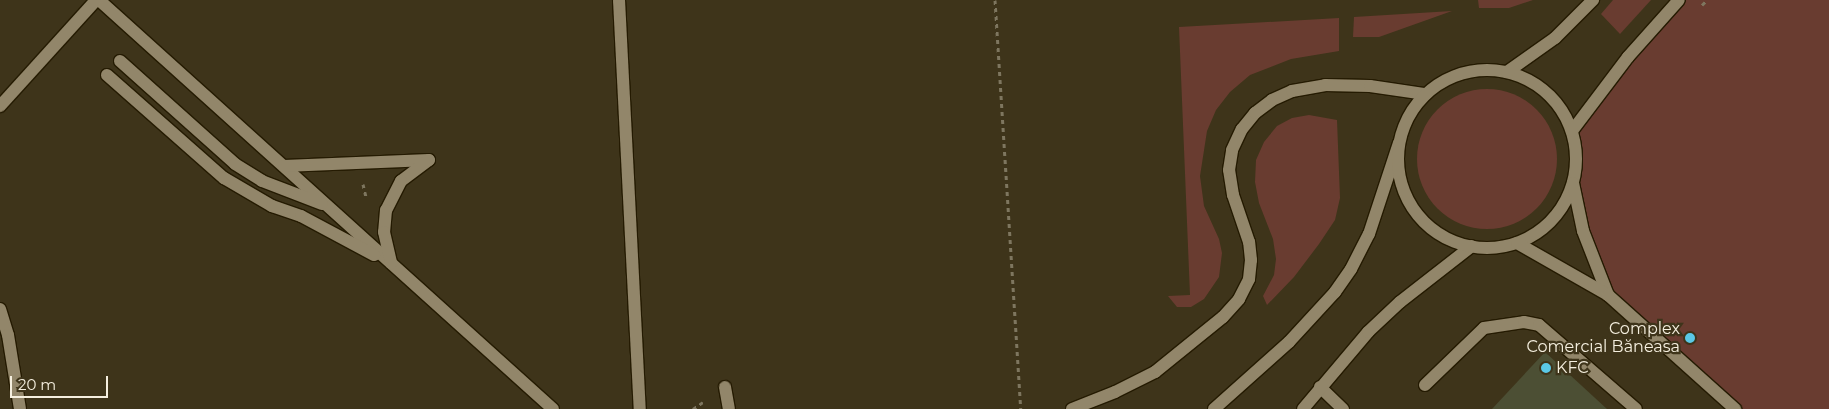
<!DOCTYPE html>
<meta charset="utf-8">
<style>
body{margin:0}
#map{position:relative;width:1829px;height:409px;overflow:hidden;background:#3e341a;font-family:Montserrat,sans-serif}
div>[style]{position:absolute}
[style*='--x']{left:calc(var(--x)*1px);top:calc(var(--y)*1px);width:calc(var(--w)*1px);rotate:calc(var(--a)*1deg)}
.green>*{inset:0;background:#693c30}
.round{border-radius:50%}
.building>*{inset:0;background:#4c4f34}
.path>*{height:3px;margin-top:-1.5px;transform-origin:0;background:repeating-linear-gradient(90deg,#7e765f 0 4px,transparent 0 8px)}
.roads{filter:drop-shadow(1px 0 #251b02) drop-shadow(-1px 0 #251b02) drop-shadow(0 1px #251b02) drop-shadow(0 -1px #251b02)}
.lane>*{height:12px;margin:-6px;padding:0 6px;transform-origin:6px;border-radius:6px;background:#92866a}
.street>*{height:12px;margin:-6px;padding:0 6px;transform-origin:6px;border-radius:6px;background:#92866a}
.street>.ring{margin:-6px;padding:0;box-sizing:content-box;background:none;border:12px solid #92866a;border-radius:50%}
.dots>*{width:14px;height:14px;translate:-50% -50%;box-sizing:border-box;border:2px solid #3e341a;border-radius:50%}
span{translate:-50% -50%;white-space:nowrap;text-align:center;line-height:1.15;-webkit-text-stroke:4.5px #3e341a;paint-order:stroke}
.poi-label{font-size:16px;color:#f5efdf}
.right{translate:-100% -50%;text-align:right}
.left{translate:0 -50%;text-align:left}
.scale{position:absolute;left:10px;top:376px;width:98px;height:22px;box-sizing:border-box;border:2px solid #f5efdf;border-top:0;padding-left:6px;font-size:15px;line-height:18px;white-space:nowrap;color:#f5efdf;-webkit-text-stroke:4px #3e341a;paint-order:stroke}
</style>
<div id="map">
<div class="green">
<i style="clip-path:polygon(1478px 0,1533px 0,1509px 8px,1479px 8px)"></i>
<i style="clip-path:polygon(1613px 0,1651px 0,1620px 34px,1601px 14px)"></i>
<i style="clip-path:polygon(1678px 0,1829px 0,1829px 409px,1735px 409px,1608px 295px,1573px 183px,1576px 152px,1572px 131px)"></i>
<i style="clip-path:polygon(1452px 11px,1379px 37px,1353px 37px,1354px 17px)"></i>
<i style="clip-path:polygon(1339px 18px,1339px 51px,1291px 59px,1250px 75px,1230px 92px,1216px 110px,1207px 131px,1200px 176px,1204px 206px,1219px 239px,1222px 253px,1219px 277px,1204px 299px,1191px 307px,1177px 307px,1168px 296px,1190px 295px,1179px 27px)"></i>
<i class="round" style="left:1417px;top:89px;width:140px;height:140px"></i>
<i style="clip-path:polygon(1309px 115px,1337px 120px,1340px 198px,1335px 220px,1319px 244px,1294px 277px,1267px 305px,1263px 296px,1274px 275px,1276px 259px,1273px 239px,1259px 203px,1255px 182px,1256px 160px,1264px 142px,1277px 126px,1292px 118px)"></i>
</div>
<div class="building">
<i style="clip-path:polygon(1545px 352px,1607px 409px,1492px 409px)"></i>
</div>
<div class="path">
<i style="--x:995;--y:0;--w:410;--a:86.4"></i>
<i style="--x:1702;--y:5;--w:7;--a:-45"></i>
<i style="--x:363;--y:184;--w:13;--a:77"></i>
<i style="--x:693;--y:409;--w:12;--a:-35"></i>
</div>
<div class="roads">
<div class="lane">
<i style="--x:99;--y:0;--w:611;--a:42.02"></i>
<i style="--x:619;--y:0;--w:410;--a:87.1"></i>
<i style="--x:120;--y:61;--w:154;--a:41.8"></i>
<i style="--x:235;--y:164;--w:32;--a:32"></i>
<i style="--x:262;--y:181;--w:64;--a:21"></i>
<i style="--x:107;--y:75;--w:156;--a:41.4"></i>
<i style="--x:224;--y:178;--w:56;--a:30.3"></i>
<i style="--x:272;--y:206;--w:31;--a:19"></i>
<i style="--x:301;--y:216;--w:83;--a:28.1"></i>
<i style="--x:0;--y:106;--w:143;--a:-47.8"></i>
<i style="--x:284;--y:166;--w:145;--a:-2.4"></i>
<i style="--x:429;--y:160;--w:35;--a:143"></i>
<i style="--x:401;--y:181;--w:33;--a:117"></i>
<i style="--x:386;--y:210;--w:22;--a:95"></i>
<i style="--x:384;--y:232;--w:32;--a:77"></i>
<i style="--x:0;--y:309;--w:27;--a:73"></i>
<i style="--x:8;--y:335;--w:75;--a:80.8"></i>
<i style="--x:1425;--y:385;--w:82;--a:-44"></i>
<i style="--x:1484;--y:328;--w:40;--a:-8.5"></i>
<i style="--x:1524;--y:322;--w:15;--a:11"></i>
<i style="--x:1539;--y:325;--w:128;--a:40.9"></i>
<i style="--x:725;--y:387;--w:22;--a:80"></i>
<i style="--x:1320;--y:387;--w:32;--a:44"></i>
<i style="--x:1072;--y:409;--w:46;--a:-21.6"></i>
<i style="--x:1115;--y:392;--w:45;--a:-26.6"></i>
<i style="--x:1155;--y:372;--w:87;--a:-39"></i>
<i style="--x:1223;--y:317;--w:24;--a:-48"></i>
<i style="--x:1239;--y:299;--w:22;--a:-63"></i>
<i style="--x:1249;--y:279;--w:19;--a:-84"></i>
<i style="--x:1251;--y:260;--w:18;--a:-96"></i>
<i style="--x:1249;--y:242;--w:50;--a:-108.8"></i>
<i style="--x:1233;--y:195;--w:25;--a:-99"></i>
<i style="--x:1229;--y:170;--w:20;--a:-81"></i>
<i style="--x:1232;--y:150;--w:23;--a:-65"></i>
<i style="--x:1242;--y:129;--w:21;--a:-51"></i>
<i style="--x:1255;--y:113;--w:21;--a:-37"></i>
<i style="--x:1272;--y:100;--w:22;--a:-24"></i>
<i style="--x:1292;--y:91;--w:34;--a:-10"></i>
<i style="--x:1325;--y:85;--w:45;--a:1.3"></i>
<i style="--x:1370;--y:86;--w:56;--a:8.3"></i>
<i style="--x:1214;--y:409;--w:101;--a:-41.8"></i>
<i style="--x:1289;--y:342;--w:68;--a:-47.4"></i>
<i style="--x:1335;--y:292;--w:28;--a:-55"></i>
<i style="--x:1351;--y:269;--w:39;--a:-63"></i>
<i style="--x:1369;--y:234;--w:96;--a:-71.8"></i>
<i style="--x:1303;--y:409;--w:101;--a:-49.8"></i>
<i style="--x:1368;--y:332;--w:44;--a:-43.2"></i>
<i style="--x:1400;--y:302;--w:91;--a:-37.9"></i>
</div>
<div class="street">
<i class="ring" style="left:1398px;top:70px;width:166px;height:166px"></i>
<i style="--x:1507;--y:72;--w:59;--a:-35.3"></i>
<i style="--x:1555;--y:38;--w:54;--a:-45"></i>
<i style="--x:1572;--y:131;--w:93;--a:-52.9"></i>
<i style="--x:1628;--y:57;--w:76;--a:-48.2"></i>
<i style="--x:1573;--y:183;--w:49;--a:78.2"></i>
<i style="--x:1583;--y:231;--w:69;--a:68.7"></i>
<i style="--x:1517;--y:243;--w:105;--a:29.7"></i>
<i style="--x:1608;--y:295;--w:171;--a:41.9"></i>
</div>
</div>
<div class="dots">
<i style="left:1690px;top:338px;background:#5ac8e6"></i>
<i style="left:1546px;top:368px;background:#5ac8e6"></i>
</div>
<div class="poi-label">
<span class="right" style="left:1680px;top:338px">Complex<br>Comercial Băneasa</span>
<span class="left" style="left:1556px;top:368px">KFC</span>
</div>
<div class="scale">20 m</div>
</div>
